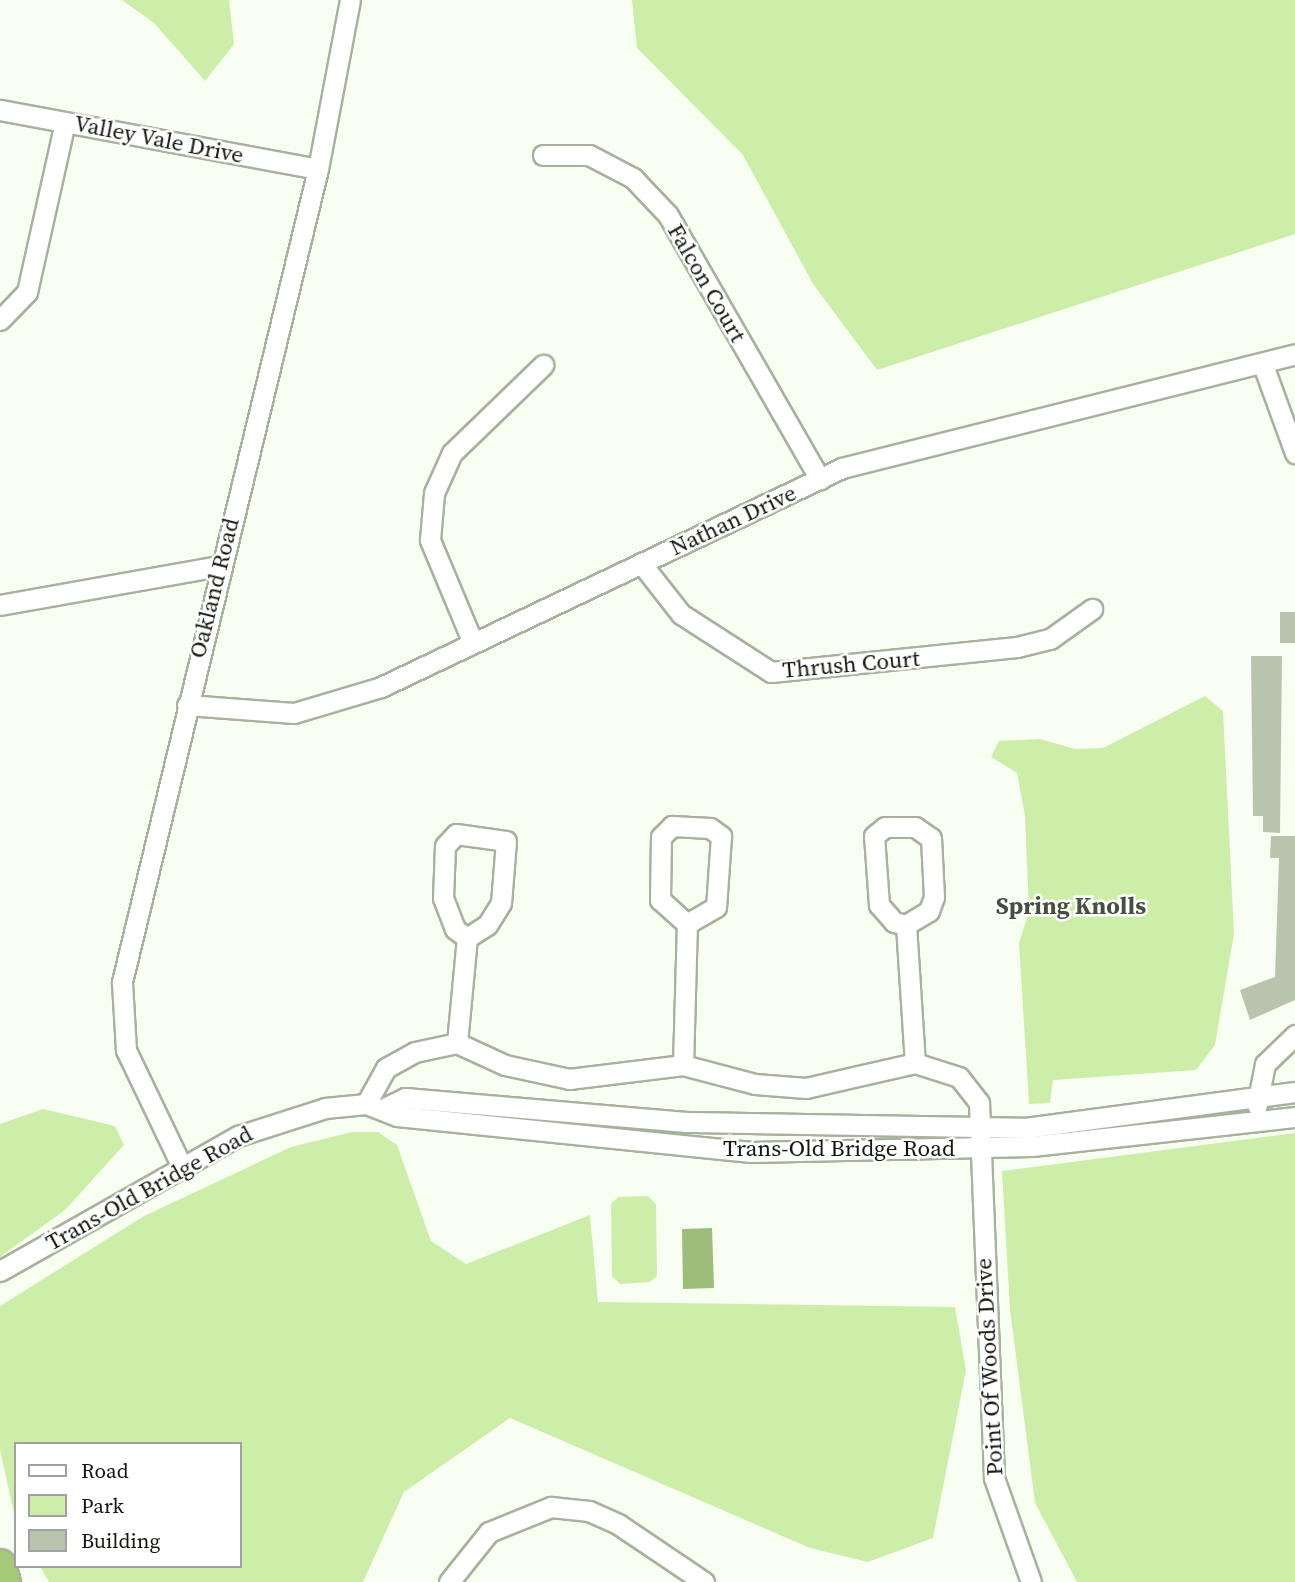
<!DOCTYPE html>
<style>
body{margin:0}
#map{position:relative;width:1295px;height:1582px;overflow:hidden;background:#f8fef1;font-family:"Source Serif 4",serif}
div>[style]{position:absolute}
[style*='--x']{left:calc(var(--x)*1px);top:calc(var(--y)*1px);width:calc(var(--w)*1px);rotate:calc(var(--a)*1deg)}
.green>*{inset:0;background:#cdeea9}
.water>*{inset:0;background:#9dbd7a}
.building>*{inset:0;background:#b9c4af}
.roads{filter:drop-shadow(2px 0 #a7b29d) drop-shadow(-2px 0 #a7b29d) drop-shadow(0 2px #a7b29d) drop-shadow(0 -2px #a7b29d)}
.minor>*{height:19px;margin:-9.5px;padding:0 9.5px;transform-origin:9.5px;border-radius:9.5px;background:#fff}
.highway>*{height:30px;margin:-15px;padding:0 15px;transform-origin:15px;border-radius:15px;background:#a4ca78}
span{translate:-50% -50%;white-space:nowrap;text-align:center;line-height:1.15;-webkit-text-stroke:5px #fff;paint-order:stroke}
.street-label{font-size:23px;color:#141710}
.neighbourhood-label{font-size:24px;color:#47503e;font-weight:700}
.legend{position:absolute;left:14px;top:1442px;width:228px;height:126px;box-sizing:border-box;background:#fff;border:2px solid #a1a29f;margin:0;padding:9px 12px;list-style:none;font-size:21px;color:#141710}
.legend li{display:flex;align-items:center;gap:14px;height:35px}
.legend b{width:35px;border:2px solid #a1a29f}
</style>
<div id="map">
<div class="green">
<i style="clip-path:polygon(122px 0,229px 0,234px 44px,205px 81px,154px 23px)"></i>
<i style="clip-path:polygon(632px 0,1295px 0,1295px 234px,877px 370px,813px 284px,743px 155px,637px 48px)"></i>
<i style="clip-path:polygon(1205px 696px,1223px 711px,1234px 934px,1215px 1045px,1196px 1070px,1053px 1080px,1050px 1103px,1029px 1104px,1019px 943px,1029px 911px,1025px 816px,1017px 773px,991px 757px,999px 741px,1040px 739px,1075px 749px,1103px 748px)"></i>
<i style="clip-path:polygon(43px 1109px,115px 1126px,124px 1145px,65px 1210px,0 1257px,0 1124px)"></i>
<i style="clip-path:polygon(352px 1132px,378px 1132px,397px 1145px,431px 1241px,466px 1264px,590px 1215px,598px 1302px,955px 1307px,966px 1370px,933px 1538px,868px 1562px,810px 1548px,510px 1418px,404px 1492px,363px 1582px,49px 1582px,40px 1566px,240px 1566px,240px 1444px,16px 1444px,16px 1522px,0 1450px,0 1306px,144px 1216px,291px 1147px)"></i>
<i style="clip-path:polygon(1295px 1133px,1295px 1582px,1077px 1582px,1035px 1503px,1010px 1310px,1002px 1171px)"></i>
<i style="clip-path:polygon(648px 1196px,656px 1204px,657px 1276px,650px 1282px,620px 1284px,612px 1276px,611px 1204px,618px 1197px)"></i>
</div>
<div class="water">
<i style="clip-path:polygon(712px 1228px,714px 1288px,683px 1289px,682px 1229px)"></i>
</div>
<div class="building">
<i style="clip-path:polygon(1280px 612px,1295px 612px,1295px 643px,1280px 643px)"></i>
<i style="clip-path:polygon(1251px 656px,1282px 656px,1280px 833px,1263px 832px,1263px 816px,1253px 816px)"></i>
<i style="clip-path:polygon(1271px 836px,1295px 836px,1295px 1000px,1250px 1020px,1240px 990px,1275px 977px,1279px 858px,1270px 858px)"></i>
</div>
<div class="roads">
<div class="minor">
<i style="--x:0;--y:110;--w:323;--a:10.5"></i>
<i style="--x:543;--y:155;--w:46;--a:0"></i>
<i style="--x:589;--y:155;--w:50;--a:27.6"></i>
<i style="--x:633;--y:178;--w:51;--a:46.6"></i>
<i style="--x:668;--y:215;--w:305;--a:60.1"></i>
<i style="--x:0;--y:320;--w:39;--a:-46"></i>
<i style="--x:27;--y:292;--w:174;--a:-77.4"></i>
<i style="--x:1263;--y:365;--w:94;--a:70"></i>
<i style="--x:641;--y:563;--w:65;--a:51.9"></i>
<i style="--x:681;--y:614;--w:107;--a:32.8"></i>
<i style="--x:771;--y:672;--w:247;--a:-5.8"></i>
<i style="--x:1017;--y:647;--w:34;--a:-14"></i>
<i style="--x:1050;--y:639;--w:52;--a:-35.5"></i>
<i style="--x:0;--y:605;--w:222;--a:-10.1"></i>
<i style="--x:473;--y:643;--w:112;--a:-112.7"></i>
<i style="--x:430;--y:540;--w:47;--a:-85.1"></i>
<i style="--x:434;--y:493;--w:44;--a:-65.8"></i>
<i style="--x:452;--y:453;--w:127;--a:-44"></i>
<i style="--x:187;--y:705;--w:107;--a:4.3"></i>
<i style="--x:294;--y:713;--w:91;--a:-16.6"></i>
<i style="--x:381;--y:687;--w:510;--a:-25.41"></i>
<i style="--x:842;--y:468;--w:467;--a:-14.1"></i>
<i style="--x:672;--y:826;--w:38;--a:3"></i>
<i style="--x:710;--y:828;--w:14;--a:36"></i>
<i style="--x:721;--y:836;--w:71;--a:94"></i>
<i style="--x:716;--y:907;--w:34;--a:150"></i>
<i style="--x:687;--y:924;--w:36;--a:-138"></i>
<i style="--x:660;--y:900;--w:63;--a:-89.1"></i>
<i style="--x:661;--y:837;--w:16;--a:-45"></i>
<i style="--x:915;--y:827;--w:19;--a:35"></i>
<i style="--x:931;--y:838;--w:59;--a:87.1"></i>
<i style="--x:934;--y:897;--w:15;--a:110"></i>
<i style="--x:929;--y:911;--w:27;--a:149"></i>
<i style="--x:906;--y:925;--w:12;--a:-166"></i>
<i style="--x:894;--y:922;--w:23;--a:-131"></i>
<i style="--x:879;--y:905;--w:69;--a:-94.1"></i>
<i style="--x:874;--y:836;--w:14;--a:-39"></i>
<i style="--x:885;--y:827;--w:30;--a:0"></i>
<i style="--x:456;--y:834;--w:50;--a:8"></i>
<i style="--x:506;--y:841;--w:62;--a:94.6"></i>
<i style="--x:501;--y:903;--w:26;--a:122"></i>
<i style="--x:487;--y:925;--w:24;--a:147"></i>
<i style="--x:467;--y:938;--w:15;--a:-143"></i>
<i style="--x:455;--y:929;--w:33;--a:-111"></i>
<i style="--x:443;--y:898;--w:52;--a:-87.8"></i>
<i style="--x:445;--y:846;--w:16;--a:-47"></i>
<i style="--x:906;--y:925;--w:138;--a:86.3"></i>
<i style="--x:457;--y:1043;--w:105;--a:-84.6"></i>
<i style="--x:683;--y:1065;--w:141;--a:-88.4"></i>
<i style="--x:366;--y:1104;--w:41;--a:-60.9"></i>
<i style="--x:386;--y:1068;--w:33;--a:-29"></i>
<i style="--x:415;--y:1052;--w:43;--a:-12.1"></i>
<i style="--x:457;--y:1043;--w:53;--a:24.6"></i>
<i style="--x:505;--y:1065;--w:66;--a:12.3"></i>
<i style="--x:569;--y:1079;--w:115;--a:-7"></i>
<i style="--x:683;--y:1065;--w:74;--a:14.8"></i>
<i style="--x:755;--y:1084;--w:51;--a:4.5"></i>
<i style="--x:806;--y:1088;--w:112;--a:-12.9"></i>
<i style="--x:915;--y:1063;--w:46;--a:17.7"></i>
<i style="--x:959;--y:1077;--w:33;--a:52"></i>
<i style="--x:979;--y:1103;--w:375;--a:87.7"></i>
<i style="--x:994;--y:1478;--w:110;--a:70.4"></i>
<i style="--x:1257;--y:1105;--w:42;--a:-79"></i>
<i style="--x:1265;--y:1064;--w:42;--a:-44"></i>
<i style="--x:386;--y:1107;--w:21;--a:-25"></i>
<i style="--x:405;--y:1098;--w:282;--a:4.9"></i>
<i style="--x:686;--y:1122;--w:339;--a:1"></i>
<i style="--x:1025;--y:1128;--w:272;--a:-7.6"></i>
<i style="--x:182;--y:1167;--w:130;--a:-115.6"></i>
<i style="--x:126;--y:1050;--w:68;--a:-93.4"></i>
<i style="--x:122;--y:982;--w:836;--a:-76.45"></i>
<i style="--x:318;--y:169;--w:172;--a:-79.3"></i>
<i style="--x:0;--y:1271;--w:274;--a:-29.6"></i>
<i style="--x:238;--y:1136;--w:91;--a:-17.8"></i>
<i style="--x:325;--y:1108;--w:41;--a:-5.6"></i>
<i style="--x:366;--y:1104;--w:33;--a:21"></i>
<i style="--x:397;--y:1116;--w:356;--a:5.8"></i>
<i style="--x:751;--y:1152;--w:281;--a:-1.2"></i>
<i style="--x:1032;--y:1146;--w:265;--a:-6.3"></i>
<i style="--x:449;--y:1582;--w:64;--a:-51.3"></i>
<i style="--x:489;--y:1532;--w:67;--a:-22"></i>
<i style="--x:551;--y:1507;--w:38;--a:6"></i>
<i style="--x:589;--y:1511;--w:32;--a:24"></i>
<i style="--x:618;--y:1524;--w:104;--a:34"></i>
</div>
<div class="highway">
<i style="--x:0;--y:1565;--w:18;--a:74"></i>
</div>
</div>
<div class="street-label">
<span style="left:159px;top:139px;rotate:11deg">Valley Vale Drive</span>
<span style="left:707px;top:283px;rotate:60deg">Falcon Court</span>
<span style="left:733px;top:520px;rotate:-25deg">Nathan Drive</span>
<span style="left:214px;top:588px;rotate:-76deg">Oakland Road</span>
<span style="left:851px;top:664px;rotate:-5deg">Thrush Court</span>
<span style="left:839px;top:1148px">Trans-Old Bridge Road</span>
<span style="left:149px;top:1188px;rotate:-29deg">Trans-Old Bridge Road</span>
<span style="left:989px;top:1367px;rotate:-93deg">Point Of Woods Drive</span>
</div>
<div class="neighbourhood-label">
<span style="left:1071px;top:906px">Spring Knolls</span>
</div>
<ul class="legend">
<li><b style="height:9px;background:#fff"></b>Road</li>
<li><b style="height:19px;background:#cdeea9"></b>Park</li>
<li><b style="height:19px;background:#b9c4af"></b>Building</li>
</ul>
</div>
